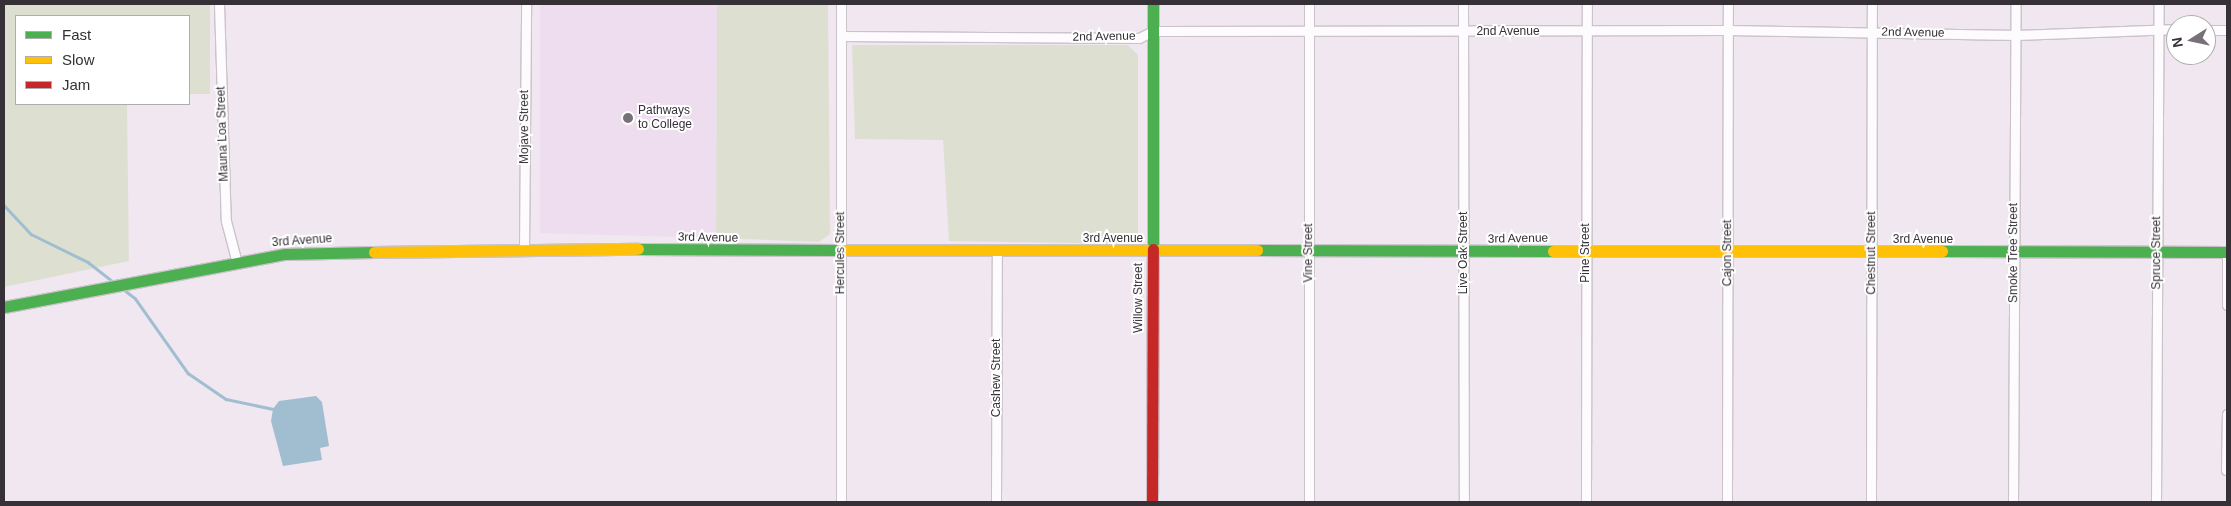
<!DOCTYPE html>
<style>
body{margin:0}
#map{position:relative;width:2231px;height:506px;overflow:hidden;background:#f0e7f1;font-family:Helvetica,sans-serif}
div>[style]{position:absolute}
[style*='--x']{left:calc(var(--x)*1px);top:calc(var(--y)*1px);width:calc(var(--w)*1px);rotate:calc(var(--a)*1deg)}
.built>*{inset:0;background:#eeddef}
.green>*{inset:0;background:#dde0d1}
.water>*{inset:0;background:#a0bed0}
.stream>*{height:2.5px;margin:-1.25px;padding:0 1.25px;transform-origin:1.25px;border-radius:1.25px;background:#a0bed0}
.roads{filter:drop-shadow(1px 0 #cac3ca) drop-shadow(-1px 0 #cac3ca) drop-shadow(0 1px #cac3ca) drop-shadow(0 -1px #cac3ca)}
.street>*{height:9px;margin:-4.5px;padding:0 4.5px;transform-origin:4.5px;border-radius:4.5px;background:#fdfbfd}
.fast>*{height:11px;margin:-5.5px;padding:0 5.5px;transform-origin:5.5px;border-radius:5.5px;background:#4caf50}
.slow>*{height:11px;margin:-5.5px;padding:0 5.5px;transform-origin:5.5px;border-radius:5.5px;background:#ffc107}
.jam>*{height:11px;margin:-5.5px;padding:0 5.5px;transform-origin:5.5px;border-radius:5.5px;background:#c62828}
.dots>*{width:14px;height:14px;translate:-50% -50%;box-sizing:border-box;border:2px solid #fff;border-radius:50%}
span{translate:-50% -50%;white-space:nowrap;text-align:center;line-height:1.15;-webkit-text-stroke:4px #fff;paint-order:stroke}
.street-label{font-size:12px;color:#363037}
.poi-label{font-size:12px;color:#363037}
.left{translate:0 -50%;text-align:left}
.frame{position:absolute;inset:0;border:5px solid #363037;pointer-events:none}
.legend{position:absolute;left:15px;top:15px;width:175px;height:90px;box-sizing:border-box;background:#fff;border:1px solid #afacaf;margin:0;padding:6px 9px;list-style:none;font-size:15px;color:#363037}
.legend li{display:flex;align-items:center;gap:10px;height:25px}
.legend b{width:25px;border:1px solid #afacaf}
.north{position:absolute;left:2166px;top:15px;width:50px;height:50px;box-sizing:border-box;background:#fff;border:1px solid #afacaf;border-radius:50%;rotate:260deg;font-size:14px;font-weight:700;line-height:20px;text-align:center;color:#363037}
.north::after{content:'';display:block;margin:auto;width:18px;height:22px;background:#777078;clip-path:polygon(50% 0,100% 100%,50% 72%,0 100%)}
</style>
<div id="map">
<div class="built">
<i style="clip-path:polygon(540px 4px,717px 4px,716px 238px,540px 233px)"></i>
</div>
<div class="green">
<i style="clip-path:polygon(4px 4px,210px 4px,210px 94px,189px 94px,189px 16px,16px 16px,16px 104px,127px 104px,129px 261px,4px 287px)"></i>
<i style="clip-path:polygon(717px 4px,828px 4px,830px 234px,819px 242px,716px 238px)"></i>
<i style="clip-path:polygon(852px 45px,1128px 45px,1138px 55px,1138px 236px,1128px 244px,949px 241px,943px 140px,855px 139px)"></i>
</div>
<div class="water">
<i style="clip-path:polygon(316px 396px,322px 402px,329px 446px,320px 448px,322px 460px,283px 466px,271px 421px,273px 409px,279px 401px)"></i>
</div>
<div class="stream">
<i style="--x:4;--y:205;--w:40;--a:47"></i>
<i style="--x:31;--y:234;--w:64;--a:26.2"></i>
<i style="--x:88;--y:262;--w:33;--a:38"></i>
<i style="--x:122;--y:288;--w:16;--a:38"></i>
<i style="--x:135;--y:298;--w:92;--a:54.8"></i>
<i style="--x:188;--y:373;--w:46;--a:34.4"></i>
<i style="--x:226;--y:399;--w:48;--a:12"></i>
</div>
<div class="roads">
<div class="street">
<i style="--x:219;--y:4;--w:217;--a:88.2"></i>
<i style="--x:226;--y:221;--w:43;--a:75.3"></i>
<i style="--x:841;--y:4;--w:498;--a:90"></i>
<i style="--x:1463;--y:4;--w:498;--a:89.9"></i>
<i style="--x:2206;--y:30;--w:21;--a:0"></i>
<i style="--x:841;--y:36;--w:298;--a:0.4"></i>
<i style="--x:1139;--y:38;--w:16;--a:-27"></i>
<i style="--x:1153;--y:31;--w:574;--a:-0.1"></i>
<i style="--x:1727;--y:30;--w:290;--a:1"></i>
<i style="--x:2017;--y:35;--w:159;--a:-2.2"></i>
<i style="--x:524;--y:249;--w:245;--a:-89.5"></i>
<i style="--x:2227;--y:252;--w:53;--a:90"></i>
<i style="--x:2226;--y:470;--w:56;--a:-89"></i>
<i style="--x:996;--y:502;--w:249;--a:-89.8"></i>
<i style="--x:1309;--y:502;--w:498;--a:-90"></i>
<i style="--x:1586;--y:502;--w:498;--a:-89.9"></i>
<i style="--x:1727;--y:502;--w:498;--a:-89.9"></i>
<i style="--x:1871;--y:502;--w:498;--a:-89.9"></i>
<i style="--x:2013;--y:502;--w:498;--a:-89.7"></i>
<i style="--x:2156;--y:502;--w:498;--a:-89.7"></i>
</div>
<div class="fast">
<i style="--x:638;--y:249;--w:203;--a:0.3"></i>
<i style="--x:1153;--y:249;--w:245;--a:-90"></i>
<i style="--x:1257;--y:250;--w:296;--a:0.2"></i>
<i style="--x:1942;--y:251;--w:285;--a:0.2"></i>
<i style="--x:4;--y:307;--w:286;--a:-10.7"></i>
<i style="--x:285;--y:254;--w:89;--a:-1.3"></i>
</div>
<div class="slow">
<i style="--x:841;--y:250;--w:416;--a:0"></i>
<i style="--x:1553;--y:251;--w:389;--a:0"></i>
<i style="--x:374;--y:252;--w:264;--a:-0.7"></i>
</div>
<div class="jam">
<i style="--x:1152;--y:502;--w:253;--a:-89.8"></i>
</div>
</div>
<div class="dots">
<i style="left:628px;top:118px;background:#777078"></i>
</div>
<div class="street-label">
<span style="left:1508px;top:32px">2nd Avenue</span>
<span style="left:1913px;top:33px;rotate:1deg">2nd Avenue</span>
<span style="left:1104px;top:37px;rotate:-1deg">2nd Avenue</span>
<span style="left:525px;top:127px;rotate:-90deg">Mojave Street</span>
<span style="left:223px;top:134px;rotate:-92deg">Mauna Loa Street</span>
<span style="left:708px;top:238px;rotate:1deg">3rd Avenue</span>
<span style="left:1113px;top:239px">3rd Avenue</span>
<span style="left:1518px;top:239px;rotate:-1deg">3rd Avenue</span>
<span style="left:1923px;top:240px">3rd Avenue</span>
<span style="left:302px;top:241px;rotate:-4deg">3rd Avenue</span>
<span style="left:841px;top:253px;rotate:-90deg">Hercules Street</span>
<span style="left:1309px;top:253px;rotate:-90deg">Vine Street</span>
<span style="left:1464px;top:253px;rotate:-90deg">Live Oak Street</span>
<span style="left:1586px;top:253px;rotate:-90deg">Pine Street</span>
<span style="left:1728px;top:253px;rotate:-90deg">Cajon Street</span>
<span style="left:1872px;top:253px;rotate:-90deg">Chestnut Street</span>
<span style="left:2014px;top:253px;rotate:-90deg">Smoke Tree Street</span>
<span style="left:2157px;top:253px;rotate:-90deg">Spruce Street</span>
<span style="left:1139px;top:298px;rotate:-90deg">Willow Street</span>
<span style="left:997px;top:378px;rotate:-90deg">Cashew Street</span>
</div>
<div class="poi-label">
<span class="left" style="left:638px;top:118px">Pathways<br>to College</span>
</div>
<div class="frame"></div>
<ul class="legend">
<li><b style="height:6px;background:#4caf50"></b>Fast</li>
<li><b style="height:6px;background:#ffc107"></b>Slow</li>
<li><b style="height:6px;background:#c62828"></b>Jam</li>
</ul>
<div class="north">N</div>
</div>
